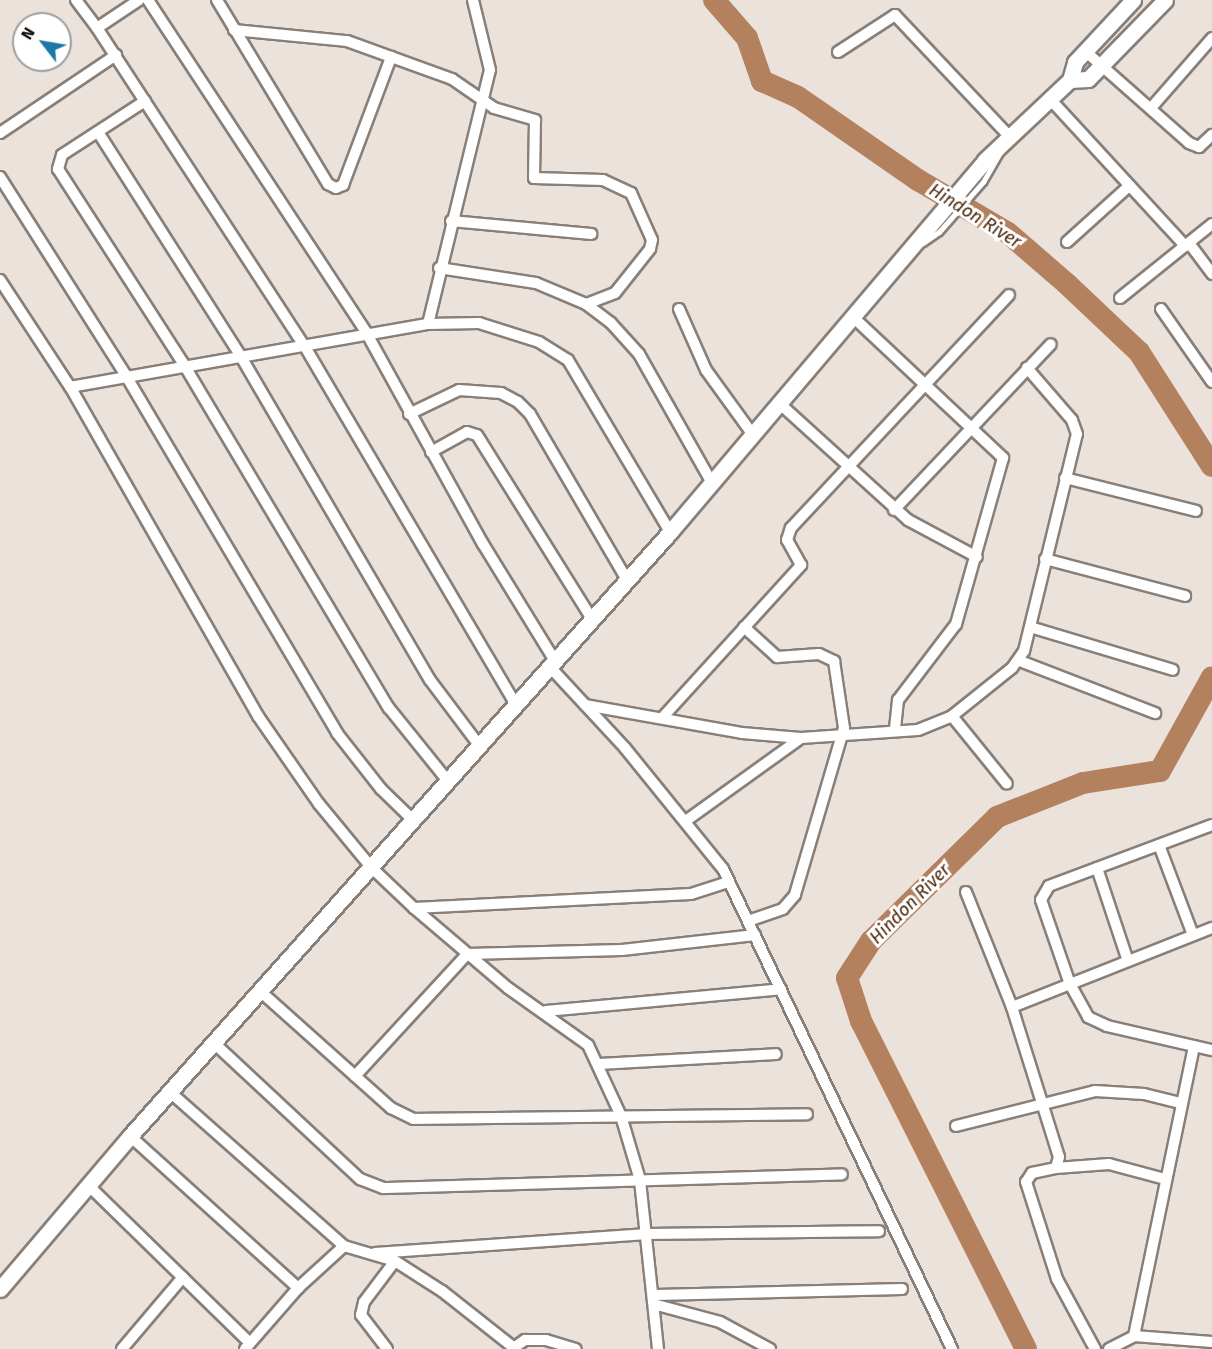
<!DOCTYPE html>
<style>
body{margin:0}
#map{position:relative;width:1212px;height:1349px;overflow:hidden;background:#ece2dc;font-family:"Fira Sans",sans-serif}
div>[style]{position:absolute}
[style*='--x']{left:calc(var(--x)*1px);top:calc(var(--y)*1px);width:calc(var(--w)*1px);rotate:calc(var(--a)*1deg)}
.river>*{height:22px;margin:-11px;padding:0 11px;transform-origin:11px;border-radius:11px;background:#b3815d}
.roads{filter:drop-shadow(2px 0 #887f79) drop-shadow(-2px 0 #887f79) drop-shadow(0 2px #887f79) drop-shadow(0 -2px #887f79)}
.lane>*{height:5px;margin:-2.5px;padding:0 2.5px;transform-origin:2.5px;border-radius:2.5px;background:#fff}
.street>*{height:10px;margin:-5px;padding:0 5px;transform-origin:5px;border-radius:5px;background:#fff}
.secondary>*{height:15px;margin:-7.5px;padding:0 7.5px;transform-origin:7.5px;border-radius:7.5px;background:#fff}
span{translate:-50% -50%;white-space:nowrap;text-align:center;line-height:1.15;-webkit-text-stroke:6px #fff;paint-order:stroke}
.water-label{font-size:18px;color:#4c290c;font-style:italic}
.north{position:absolute;left:12px;top:12px;width:60px;height:60px;box-sizing:border-box;background:#fff;border:2px solid #9f9e9d;border-radius:50%;rotate:301deg;font-size:16px;font-weight:700;line-height:24px;text-align:center;color:#0f0c0a}
.north::after{content:'';display:block;margin:auto;width:21px;height:27px;background:#1f79a8;clip-path:polygon(50% 0,100% 100%,50% 72%,0 100%)}
</style>
<div id="map">
<div class="river">
<i style="--x:714;--y:0;--w:50;--a:49"></i>
<i style="--x:747;--y:38;--w:46;--a:70.8"></i>
<i style="--x:762;--y:81;--w:39;--a:24"></i>
<i style="--x:798;--y:97;--w:146;--a:34.7"></i>
<i style="--x:918;--y:180;--w:104;--a:30.5"></i>
<i style="--x:1008;--y:233;--w:78;--a:40.8"></i>
<i style="--x:1067;--y:284;--w:99;--a:43.4"></i>
<i style="--x:1139;--y:352;--w:135;--a:57.4"></i>
<i style="--x:1026;--y:1349;--w:367;--a:-116.7"></i>
<i style="--x:861;--y:1021;--w:45;--a:-108"></i>
<i style="--x:847;--y:978;--w:44;--a:-57"></i>
<i style="--x:871;--y:941;--w:177;--a:-44.5"></i>
<i style="--x:997;--y:817;--w:92;--a:-21.6"></i>
<i style="--x:1083;--y:783;--w:78;--a:-8.9"></i>
<i style="--x:1160;--y:771;--w:107;--a:-61"></i>
</div>
<div class="roads">
<div class="lane">
<i style="--x:923;--y:243;--w:19;--a:-35"></i>
<i style="--x:939;--y:232;--w:67;--a:-48.7"></i>
<i style="--x:983;--y:182;--w:36;--a:-60"></i>
</div>
<div class="street">
<i style="--x:76;--y:0;--w:35;--a:53"></i>
<i style="--x:139;--y:0;--w:50;--a:146.3"></i>
<i style="--x:97;--y:28;--w:379;--a:56.9"></i>
<i style="--x:304;--y:345;--w:418;--a:59.5"></i>
<i style="--x:148;--y:0;--w:399;--a:56.7"></i>
<i style="--x:367;--y:334;--w:240;--a:61.1"></i>
<i style="--x:483;--y:544;--w:137;--a:58.4"></i>
<i style="--x:217;--y:0;--w:215;--a:58.9"></i>
<i style="--x:328;--y:184;--w:9;--a:27"></i>
<i style="--x:336;--y:188;--w:8;--a:-23"></i>
<i style="--x:343;--y:185;--w:137;--a:-69.4"></i>
<i style="--x:234;--y:30;--w:114;--a:5.6"></i>
<i style="--x:347;--y:41;--w:112;--a:19.9"></i>
<i style="--x:452;--y:79;--w:51;--a:34.6"></i>
<i style="--x:494;--y:108;--w:43;--a:16.3"></i>
<i style="--x:535;--y:120;--w:58;--a:91"></i>
<i style="--x:534;--y:178;--w:69;--a:1.7"></i>
<i style="--x:603;--y:180;--w:31;--a:25"></i>
<i style="--x:631;--y:193;--w:51;--a:65.9"></i>
<i style="--x:652;--y:240;--w:9;--a:103"></i>
<i style="--x:650;--y:249;--w:56;--a:128.5"></i>
<i style="--x:615;--y:293;--w:31;--a:159"></i>
<i style="--x:1085;--y:51;--w:139;--a:41.5"></i>
<i style="--x:1189;--y:143;--w:11;--a:22"></i>
<i style="--x:1199;--y:147;--w:18;--a:-43"></i>
<i style="--x:838;--y:52;--w:68;--a:-33"></i>
<i style="--x:895;--y:15;--w:168;--a:46.7"></i>
<i style="--x:1050;--y:99;--w:200;--a:47.4"></i>
<i style="--x:145;--y:101;--w:99;--a:147"></i>
<i style="--x:62;--y:155;--w:15;--a:106"></i>
<i style="--x:58;--y:169;--w:231;--a:57.2"></i>
<i style="--x:183;--y:363;--w:402;--a:59.2"></i>
<i style="--x:389;--y:708;--w:94;--a:51.1"></i>
<i style="--x:1151;--y:108;--w:93;--a:-48.9"></i>
<i style="--x:98;--y:132;--w:264;--a:57.5"></i>
<i style="--x:240;--y:355;--w:376;--a:59.7"></i>
<i style="--x:430;--y:680;--w:81;--a:53"></i>
<i style="--x:0;--y:133;--w:140;--a:-33.9"></i>
<i style="--x:0;--y:177;--w:233;--a:57.6"></i>
<i style="--x:125;--y:374;--w:417;--a:59.4"></i>
<i style="--x:337;--y:733;--w:71;--a:51.8"></i>
<i style="--x:381;--y:789;--w:45;--a:44.1"></i>
<i style="--x:451;--y:221;--w:141;--a:5.3"></i>
<i style="--x:1067;--y:242;--w:84;--a:-42.1"></i>
<i style="--x:1189;--y:243;--w:39;--a:53"></i>
<i style="--x:439;--y:268;--w:98;--a:8.8"></i>
<i style="--x:536;--y:283;--w:54;--a:22.8"></i>
<i style="--x:586;--y:304;--w:31;--a:37"></i>
<i style="--x:611;--y:323;--w:42;--a:47.9"></i>
<i style="--x:639;--y:354;--w:148;--a:60.5"></i>
<i style="--x:0;--y:280;--w:128;--a:56.8"></i>
<i style="--x:1120;--y:298;--w:118;--a:-38.8"></i>
<i style="--x:679;--y:309;--w:67;--a:66.1"></i>
<i style="--x:706;--y:370;--w:80;--a:54.1"></i>
<i style="--x:1161;--y:309;--w:89;--a:55.1"></i>
<i style="--x:853;--y:317;--w:206;--a:43.2"></i>
<i style="--x:1003;--y:458;--w:173;--a:105.8"></i>
<i style="--x:956;--y:624;--w:96;--a:127.3"></i>
<i style="--x:898;--y:700;--w:31;--a:96"></i>
<i style="--x:428;--y:324;--w:261;--a:-76.3"></i>
<i style="--x:490;--y:70;--w:72;--a:-103.7"></i>
<i style="--x:779;--y:403;--w:174;--a:42.2"></i>
<i style="--x:908;--y:520;--w:78;--a:28.2"></i>
<i style="--x:409;--y:414;--w:55;--a:-25.6"></i>
<i style="--x:459;--y:390;--w:42;--a:4.1"></i>
<i style="--x:501;--y:393;--w:19;--a:28"></i>
<i style="--x:518;--y:402;--w:17;--a:45"></i>
<i style="--x:530;--y:414;--w:192;--a:59.7"></i>
<i style="--x:431;--y:452;--w:41;--a:-29.1"></i>
<i style="--x:467;--y:432;--w:10;--a:17"></i>
<i style="--x:477;--y:435;--w:217;--a:58"></i>
<i style="--x:1065;--y:478;--w:135;--a:14.1"></i>
<i style="--x:894;--y:510;--w:228;--a:-46.6"></i>
<i style="--x:1045;--y:559;--w:145;--a:14.8"></i>
<i style="--x:744;--y:627;--w:45;--a:42.3"></i>
<i style="--x:777;--y:657;--w:42;--a:-4.1"></i>
<i style="--x:819;--y:654;--w:17;--a:25"></i>
<i style="--x:834;--y:661;--w:68;--a:81.5"></i>
<i style="--x:844;--y:728;--w:174;--a:106.4"></i>
<i style="--x:795;--y:895;--w:18;--a:131"></i>
<i style="--x:783;--y:909;--w:37;--a:161"></i>
<i style="--x:1030;--y:627;--w:149;--a:16.7"></i>
<i style="--x:1020;--y:661;--w:145;--a:21.1"></i>
<i style="--x:550;--y:667;--w:110;--a:47.2"></i>
<i style="--x:625;--y:748;--w:156;--a:51"></i>
<i style="--x:723;--y:869;--w:532;--a:64.49"></i>
<i style="--x:585;--y:705;--w:159;--a:10.1"></i>
<i style="--x:742;--y:733;--w:59;--a:4.8"></i>
<i style="--x:801;--y:738;--w:117;--a:-3.9"></i>
<i style="--x:918;--y:730;--w:37;--a:-22"></i>
<i style="--x:952;--y:716;--w:77;--a:-38.7"></i>
<i style="--x:1012;--y:668;--w:21;--a:-55"></i>
<i style="--x:1024;--y:651;--w:223;--a:-76.3"></i>
<i style="--x:1077;--y:434;--w:15;--a:-110"></i>
<i style="--x:1072;--y:420;--w:69;--a:-130.9"></i>
<i style="--x:952;--y:716;--w:87;--a:51"></i>
<i style="--x:662;--y:718;--w:207;--a:-47.7"></i>
<i style="--x:801;--y:565;--w:29;--a:-119"></i>
<i style="--x:787;--y:540;--w:13;--a:-72"></i>
<i style="--x:791;--y:528;--w:319;--a:-46.9"></i>
<i style="--x:687;--y:820;--w:140;--a:-35.7"></i>
<i style="--x:1212;--y:825;--w:174;--a:159.5"></i>
<i style="--x:1049;--y:886;--w:16;--a:120"></i>
<i style="--x:1041;--y:900;--w:89;--a:71"></i>
<i style="--x:1070;--y:984;--w:38;--a:61"></i>
<i style="--x:1088;--y:1017;--w:21;--a:25"></i>
<i style="--x:1107;--y:1026;--w:108;--a:12.9"></i>
<i style="--x:1159;--y:845;--w:96;--a:69.3"></i>
<i style="--x:1097;--y:868;--w:98;--a:71.6"></i>
<i style="--x:966;--y:892;--w:124;--a:68.2"></i>
<i style="--x:414;--y:908;--w:277;--a:-2.9"></i>
<i style="--x:691;--y:894;--w:40;--a:-18"></i>
<i style="--x:260;--y:991;--w:176;--a:41.8"></i>
<i style="--x:391;--y:1108;--w:25;--a:26"></i>
<i style="--x:414;--y:1119;--w:393;--a:-0.7"></i>
<i style="--x:546;--y:1011;--w:236;--a:-5.3"></i>
<i style="--x:214;--y:1043;--w:200;--a:43"></i>
<i style="--x:360;--y:1179;--w:25;--a:21"></i>
<i style="--x:383;--y:1188;--w:459;--a:-1.7"></i>
<i style="--x:599;--y:1064;--w:177;--a:-3.2"></i>
<i style="--x:355;--y:1076;--w:166;--a:-47.4"></i>
<i style="--x:467;--y:954;--w:155;--a:-1.5"></i>
<i style="--x:622;--y:950;--w:134;--a:-6.4"></i>
<i style="--x:170;--y:1092;--w:232;--a:41.5"></i>
<i style="--x:956;--y:1126;--w:143;--a:-14.1"></i>
<i style="--x:1095;--y:1091;--w:49;--a:3.5"></i>
<i style="--x:1144;--y:1094;--w:38;--a:14"></i>
<i style="--x:130;--y:1136;--w:227;--a:42.1"></i>
<i style="--x:1056;--y:1168;--w:53;--a:-4.3"></i>
<i style="--x:1109;--y:1164;--w:58;--a:15"></i>
<i style="--x:88;--y:1185;--w:226;--a:44.3"></i>
<i style="--x:375;--y:1253;--w:273;--a:-4"></i>
<i style="--x:647;--y:1234;--w:232;--a:-0.7"></i>
<i style="--x:656;--y:1295;--w:246;--a:-1.4"></i>
<i style="--x:657;--y:1305;--w:65;--a:15.1"></i>
<i style="--x:720;--y:1322;--w:57;--a:28.4"></i>
<i style="--x:1134;--y:1336;--w:296;--a:-78.3"></i>
<i style="--x:122;--y:1349;--w:94;--a:-49.7"></i>
<i style="--x:245;--y:1349;--w:81;--a:-49"></i>
<i style="--x:298;--y:1288;--w:62;--a:-42.4"></i>
<i style="--x:344;--y:1246;--w:53;--a:16.4"></i>
<i style="--x:395;--y:1261;--w:56;--a:32.6"></i>
<i style="--x:442;--y:1291;--w:90;--a:38.3"></i>
<i style="--x:387;--y:1349;--w:43;--a:-127.4"></i>
<i style="--x:361;--y:1315;--w:13;--a:-77"></i>
<i style="--x:364;--y:1302;--w:51;--a:-52.9"></i>
<i style="--x:512;--y:1349;--w:16;--a:-35"></i>
<i style="--x:525;--y:1340;--w:21;--a:0"></i>
<i style="--x:546;--y:1340;--w:31;--a:17"></i>
<i style="--x:658;--y:1349;--w:170;--a:-96.1"></i>
<i style="--x:640;--y:1180;--w:67;--a:-106.5"></i>
<i style="--x:621;--y:1116;--w:78;--a:-114.9"></i>
<i style="--x:588;--y:1045;--w:98;--a:-144.5"></i>
<i style="--x:508;--y:988;--w:123;--a:-139.6"></i>
<i style="--x:414;--y:908;--w:59;--a:-136.4"></i>
<i style="--x:371;--y:867;--w:82;--a:-129.5"></i>
<i style="--x:319;--y:804;--w:107;--a:-124.7"></i>
<i style="--x:258;--y:716;--w:379;--a:-119.7"></i>
<i style="--x:70;--y:387;--w:364;--a:-10"></i>
<i style="--x:428;--y:324;--w:51;--a:-1.1"></i>
<i style="--x:479;--y:323;--w:63;--a:17.6"></i>
<i style="--x:539;--y:342;--w:34;--a:32"></i>
<i style="--x:568;--y:360;--w:200;--a:59.3"></i>
<i style="--x:1095;--y:1349;--w:80;--a:-118.5"></i>
<i style="--x:1057;--y:1279;--w:102;--a:-107.7"></i>
<i style="--x:1026;--y:1182;--w:11;--a:-56"></i>
<i style="--x:1032;--y:1173;--w:25;--a:-12"></i>
<i style="--x:1056;--y:1168;--w:11;--a:-75"></i>
<i style="--x:1059;--y:1157;--w:157;--a:-107.4"></i>
<i style="--x:1012;--y:1007;--w:215;--a:-21.6"></i>
<i style="--x:1109;--y:1349;--w:28;--a:-27"></i>
<i style="--x:1134;--y:1336;--w:78;--a:4.4"></i>
</div>
<div class="secondary">
<i style="--x:1070;--y:80;--w:18;--a:-3"></i>
<i style="--x:1088;--y:79;--w:110;--a:-45.7"></i>
<i style="--x:1070;--y:80;--w:19;--a:-74"></i>
<i style="--x:1075;--y:62;--w:85;--a:-46.9"></i>
<i style="--x:0;--y:1289;--w:201;--a:-49.6"></i>
<i style="--x:130;--y:1136;--w:810;--a:-48.2"></i>
<i style="--x:670;--y:532;--w:487;--a:-49.7"></i>
<i style="--x:985;--y:160;--w:117;--a:-43.3"></i>
</div>
</div>
<div class="water-label">
<span style="left:975px;top:216px;rotate:32deg">Hindon River</span>
<span style="left:910px;top:904px;rotate:-45deg">Hindon River</span>
</div>
<div class="north">N</div>
</div>
